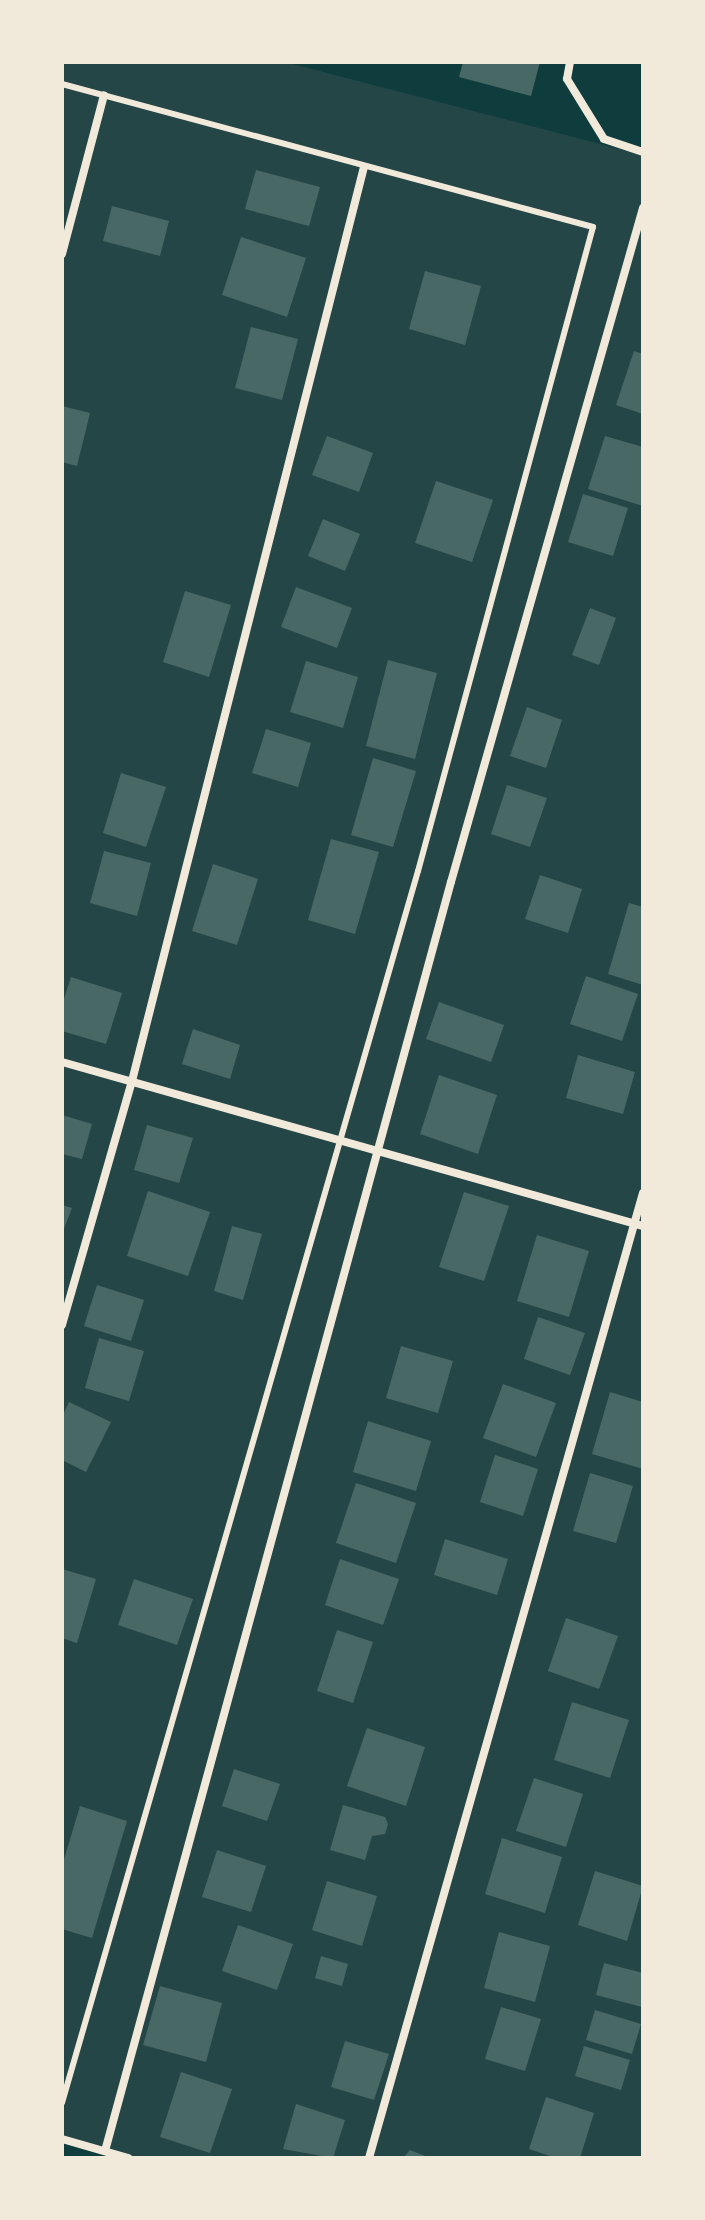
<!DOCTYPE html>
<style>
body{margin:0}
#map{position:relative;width:705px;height:2220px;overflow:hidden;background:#0f3d3e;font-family:Montserrat,sans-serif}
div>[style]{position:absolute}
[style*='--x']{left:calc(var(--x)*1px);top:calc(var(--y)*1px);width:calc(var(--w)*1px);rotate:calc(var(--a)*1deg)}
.green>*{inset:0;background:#244646}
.building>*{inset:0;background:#486865}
.service>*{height:6px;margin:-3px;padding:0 3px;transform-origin:3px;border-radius:3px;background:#f1e9da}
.minor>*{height:8px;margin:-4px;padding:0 4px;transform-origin:4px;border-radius:4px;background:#f1e9da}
span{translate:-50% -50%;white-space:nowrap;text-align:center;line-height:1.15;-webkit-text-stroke:8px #f1e9da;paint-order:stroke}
.frame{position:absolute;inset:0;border:64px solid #f1e9da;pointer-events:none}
</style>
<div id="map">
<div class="green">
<i style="clip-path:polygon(62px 62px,285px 62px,643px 155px,643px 2158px,120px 2158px,62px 2142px)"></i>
</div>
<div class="building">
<i style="clip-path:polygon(463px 62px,540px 62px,531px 96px,459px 77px)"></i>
<i style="clip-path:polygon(256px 170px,320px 187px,309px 226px,245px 209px)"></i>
<i style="clip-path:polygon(112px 206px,169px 221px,160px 256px,103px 241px)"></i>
<i style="clip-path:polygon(241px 237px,306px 258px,287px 317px,222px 295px)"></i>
<i style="clip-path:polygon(425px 271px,481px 286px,465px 345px,409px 329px)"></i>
<i style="clip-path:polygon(251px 327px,298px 339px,282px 400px,235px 388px)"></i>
<i style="clip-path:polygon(634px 351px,643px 354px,643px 414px,616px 405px)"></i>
<i style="clip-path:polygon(62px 406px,90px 413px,77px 466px,62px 462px)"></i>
<i style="clip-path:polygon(327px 436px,373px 453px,359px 492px,312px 475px)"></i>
<i style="clip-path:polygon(605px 436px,643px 447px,643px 506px,588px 489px)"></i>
<i style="clip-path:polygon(436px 481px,493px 500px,472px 562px,415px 543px)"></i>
<i style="clip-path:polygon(583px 494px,628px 508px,613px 556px,568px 542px)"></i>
<i style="clip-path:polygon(323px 519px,360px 534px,345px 571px,308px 556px)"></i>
<i style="clip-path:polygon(296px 587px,352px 608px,337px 648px,281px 627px)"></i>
<i style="clip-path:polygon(185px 591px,231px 605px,209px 677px,163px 662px)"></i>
<i style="clip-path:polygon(590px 608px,616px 618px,599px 665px,572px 655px)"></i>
<i style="clip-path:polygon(388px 660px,437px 673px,415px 759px,366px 746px)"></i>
<i style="clip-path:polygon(306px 661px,358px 677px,343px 728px,290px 712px)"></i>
<i style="clip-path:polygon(527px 707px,562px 720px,546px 768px,510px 756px)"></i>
<i style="clip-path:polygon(266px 729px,311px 743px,298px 787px,252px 773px)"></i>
<i style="clip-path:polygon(373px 758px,416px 771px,393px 847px,351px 835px)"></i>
<i style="clip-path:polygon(121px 773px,166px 787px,146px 847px,103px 833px)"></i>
<i style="clip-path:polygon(507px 785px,547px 798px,530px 847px,491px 834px)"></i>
<i style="clip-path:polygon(331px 839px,379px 852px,355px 934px,308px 920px)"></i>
<i style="clip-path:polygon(104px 851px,151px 863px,137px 916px,90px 903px)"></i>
<i style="clip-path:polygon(213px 864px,258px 879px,237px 945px,192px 931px)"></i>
<i style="clip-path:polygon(540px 875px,582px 889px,568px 933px,525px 919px)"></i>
<i style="clip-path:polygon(629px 903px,643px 907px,643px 985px,608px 974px)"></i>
<i style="clip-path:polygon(586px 976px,638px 994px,622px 1041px,570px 1024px)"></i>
<i style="clip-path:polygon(71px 977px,122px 993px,106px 1044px,62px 1031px,62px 1005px)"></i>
<i style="clip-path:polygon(439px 1002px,504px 1025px,491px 1062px,426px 1039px)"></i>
<i style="clip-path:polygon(193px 1029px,240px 1045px,230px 1079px,182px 1064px)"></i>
<i style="clip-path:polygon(578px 1055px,635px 1072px,623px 1114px,566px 1098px)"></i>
<i style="clip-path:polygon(439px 1075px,497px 1095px,478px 1154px,420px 1134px)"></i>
<i style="clip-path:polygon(62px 1115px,92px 1124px,82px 1159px,62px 1154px)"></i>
<i style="clip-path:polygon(147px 1125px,193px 1138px,179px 1183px,134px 1170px)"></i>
<i style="clip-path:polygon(148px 1191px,210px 1212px,188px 1276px,127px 1256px)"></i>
<i style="clip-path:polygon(464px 1192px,509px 1206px,484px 1281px,439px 1267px)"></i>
<i style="clip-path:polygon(62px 1205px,72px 1208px,62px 1234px)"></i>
<i style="clip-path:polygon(232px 1226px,262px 1234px,243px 1300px,214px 1291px)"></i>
<i style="clip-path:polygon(537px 1235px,589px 1251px,569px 1317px,517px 1301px)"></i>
<i style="clip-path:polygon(97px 1285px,144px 1300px,131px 1341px,84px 1326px)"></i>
<i style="clip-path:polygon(538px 1317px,585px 1333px,570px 1375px,524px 1359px)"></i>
<i style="clip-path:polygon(99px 1338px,144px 1351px,129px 1401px,85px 1388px)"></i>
<i style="clip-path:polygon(401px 1346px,453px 1361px,438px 1413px,386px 1398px)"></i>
<i style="clip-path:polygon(503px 1384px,556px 1403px,536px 1457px,483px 1438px)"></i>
<i style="clip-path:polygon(610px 1392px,643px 1402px,643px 1469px,592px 1454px)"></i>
<i style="clip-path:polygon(69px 1402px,111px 1422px,86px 1472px,62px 1460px,62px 1417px)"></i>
<i style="clip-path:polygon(368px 1421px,431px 1441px,416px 1491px,353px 1472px)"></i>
<i style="clip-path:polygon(495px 1455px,538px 1469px,523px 1516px,480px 1502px)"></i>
<i style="clip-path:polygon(590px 1473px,633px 1486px,616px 1543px,573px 1531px)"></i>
<i style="clip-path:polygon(356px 1483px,416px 1503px,396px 1563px,336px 1543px)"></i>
<i style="clip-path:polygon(445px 1539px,508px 1559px,497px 1595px,434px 1575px)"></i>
<i style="clip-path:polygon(340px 1559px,399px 1579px,383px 1625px,325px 1605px)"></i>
<i style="clip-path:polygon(62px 1569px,96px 1579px,77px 1643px,62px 1638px)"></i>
<i style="clip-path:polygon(134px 1579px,193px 1599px,177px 1645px,118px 1625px)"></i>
<i style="clip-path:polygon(566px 1618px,618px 1636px,599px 1689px,548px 1671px)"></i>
<i style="clip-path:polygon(337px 1630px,373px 1642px,353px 1703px,317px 1691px)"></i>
<i style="clip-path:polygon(572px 1702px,629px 1720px,610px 1778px,554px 1760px)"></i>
<i style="clip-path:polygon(367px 1728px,425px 1747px,406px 1806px,347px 1786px)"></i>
<i style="clip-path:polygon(234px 1769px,280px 1784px,267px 1821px,222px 1806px)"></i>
<i style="clip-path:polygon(534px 1778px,583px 1794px,566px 1847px,516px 1831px)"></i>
<i style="clip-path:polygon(343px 1805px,385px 1817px,388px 1824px,385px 1834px,372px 1836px,365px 1860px,330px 1850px)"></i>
<i style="clip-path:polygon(80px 1806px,127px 1821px,92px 1938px,62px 1929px,62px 1866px)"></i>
<i style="clip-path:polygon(502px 1838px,562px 1857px,545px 1913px,485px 1894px)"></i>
<i style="clip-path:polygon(217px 1850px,266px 1866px,251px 1912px,202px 1897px)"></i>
<i style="clip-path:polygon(595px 1871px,643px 1886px,627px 1941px,578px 1925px)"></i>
<i style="clip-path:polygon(327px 1881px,377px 1896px,362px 1946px,312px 1930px)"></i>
<i style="clip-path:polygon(238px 1925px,293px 1944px,277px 1990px,222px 1971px)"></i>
<i style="clip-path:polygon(499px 1932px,550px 1946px,535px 2002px,484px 1988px)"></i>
<i style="clip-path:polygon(321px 1956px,348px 1964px,342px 1986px,315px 1978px)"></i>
<i style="clip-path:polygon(604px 1963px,643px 1973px,642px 2007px,596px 1995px)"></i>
<i style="clip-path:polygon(160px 1986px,222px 2003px,206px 2062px,143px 2045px)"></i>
<i style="clip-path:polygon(501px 2007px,541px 2019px,525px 2071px,485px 2059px)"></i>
<i style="clip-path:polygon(595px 2010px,641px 2024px,632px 2054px,586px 2040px)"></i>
<i style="clip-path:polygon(345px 2041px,389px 2054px,374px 2100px,331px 2087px)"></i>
<i style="clip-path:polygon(584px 2046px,630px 2060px,621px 2090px,575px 2076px)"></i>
<i style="clip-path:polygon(181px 2072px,232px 2089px,210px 2153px,160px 2137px)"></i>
<i style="clip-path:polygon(546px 2097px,594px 2113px,580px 2158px,556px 2158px,529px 2149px)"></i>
<i style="clip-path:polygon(296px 2104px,345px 2120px,333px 2158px,283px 2149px)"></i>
<i style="clip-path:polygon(410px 2150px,430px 2158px,403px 2158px)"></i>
</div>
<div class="service">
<i style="--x:62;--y:84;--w:550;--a:15.07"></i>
<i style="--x:593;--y:227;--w:667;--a:105.2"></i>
<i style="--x:418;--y:871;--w:1282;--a:106.12"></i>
</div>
<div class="minor">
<i style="--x:570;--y:62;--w:17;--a:100"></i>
<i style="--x:567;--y:79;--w:70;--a:58.3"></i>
<i style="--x:604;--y:139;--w:41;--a:18.4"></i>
<i style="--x:62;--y:254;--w:164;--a:-75.2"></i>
<i style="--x:62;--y:1062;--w:604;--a:15.76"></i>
<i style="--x:62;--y:1325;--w:254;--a:-74"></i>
<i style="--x:132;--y:1081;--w:943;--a:-75.76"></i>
<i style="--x:62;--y:2139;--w:69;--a:16.1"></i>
<i style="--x:105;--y:2151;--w:1315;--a:-74.75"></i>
<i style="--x:451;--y:882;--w:701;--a:-74.1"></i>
<i style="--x:369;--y:2158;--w:1003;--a:-74.15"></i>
</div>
<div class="frame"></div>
</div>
